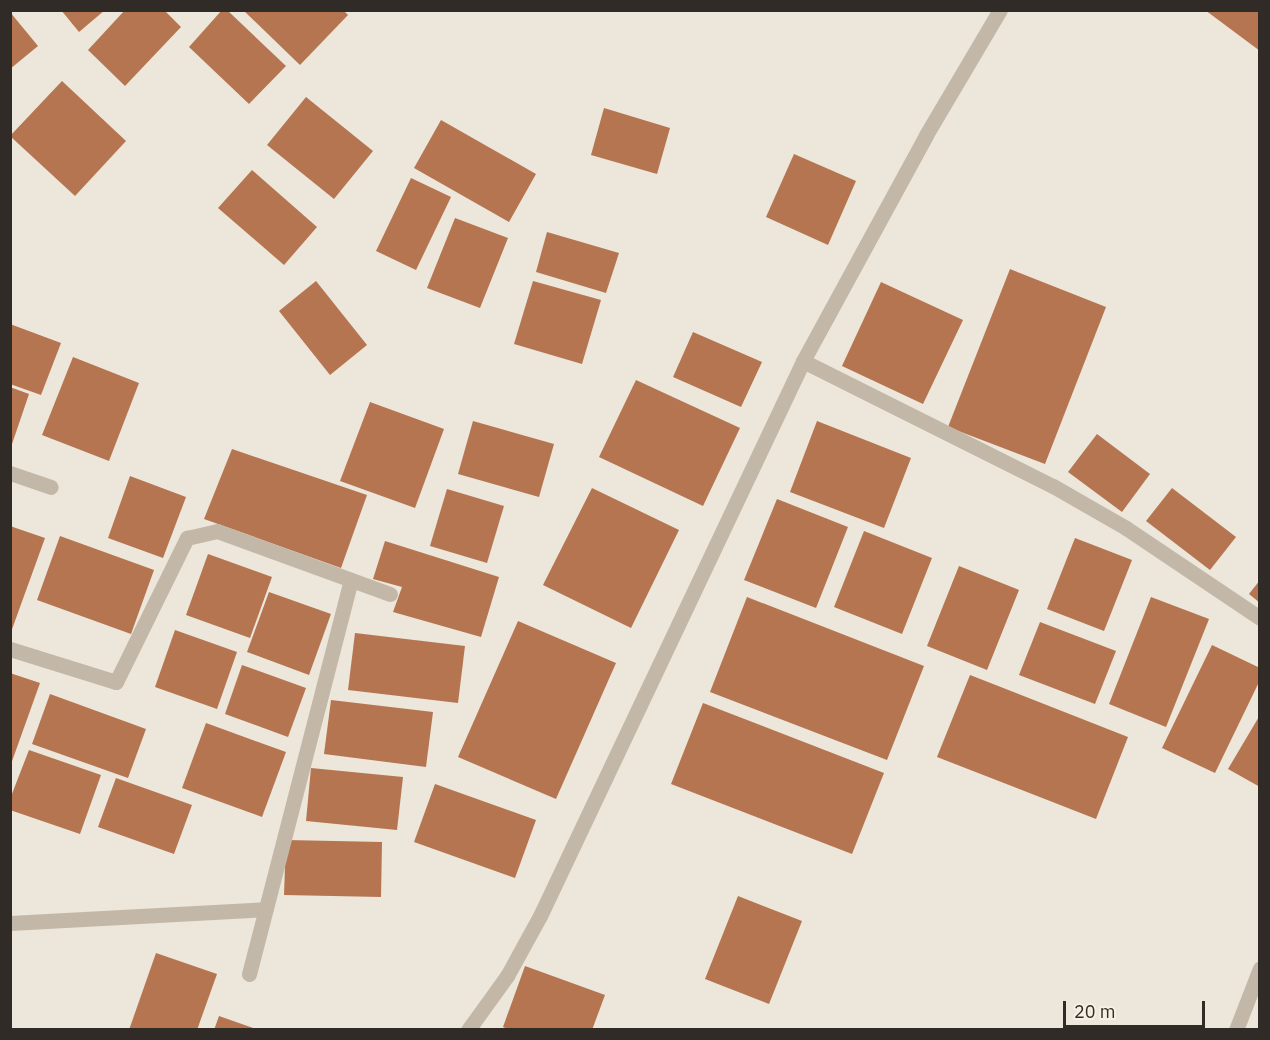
<!DOCTYPE html>
<style>
body{margin:0}
#map{position:relative;width:1270px;height:1040px;overflow:hidden;background:#ede6da;font-family:"IBM Plex Sans",sans-serif}
div>[style]{position:absolute}
[style*='--x']{left:calc(var(--x)*1px);top:calc(var(--y)*1px);width:calc(var(--w)*1px);rotate:calc(var(--a)*1deg)}
.building>*{inset:0;background:#b57550}
.minor>*{height:15px;margin:-7.5px;padding:0 7.5px;transform-origin:7.5px;border-radius:7.5px;background:#c3b8a8}
span{translate:-50% -50%;white-space:nowrap;text-align:center;line-height:1.15;-webkit-text-stroke:6px #f6f0e5;paint-order:stroke}
.frame{position:absolute;inset:0;border:12px solid #312b27;pointer-events:none}
.scale{position:absolute;left:1063px;top:1001px;width:142px;height:27px;box-sizing:border-box;border:3px solid #312b27;border-top:0;padding-left:8px;font-size:18px;line-height:21px;white-space:nowrap;color:#312b27;-webkit-text-stroke:4px #f6f0e5;paint-order:stroke}
</style>
<div id="map">
<div class="building">
<i style="clip-path:polygon(61px 10px,105px 10px,79px 32px)"></i>
<i style="clip-path:polygon(125px 10px,164px 10px,181px 27px,125px 86px,88px 50px)"></i>
<i style="clip-path:polygon(222px 10px,227px 10px,286px 66px,249px 104px,189px 47px)"></i>
<i style="clip-path:polygon(243px 10px,343px 10px,348px 15px,300px 65px)"></i>
<i style="clip-path:polygon(1205px 10px,1260px 10px,1260px 51px)"></i>
<i style="clip-path:polygon(10px 12px,38px 46px,10px 69px)"></i>
<i style="clip-path:polygon(62px 81px,126px 141px,75px 196px,10px 136px)"></i>
<i style="clip-path:polygon(306px 97px,373px 151px,334px 199px,267px 145px)"></i>
<i style="clip-path:polygon(604px 108px,670px 128px,657px 174px,591px 155px)"></i>
<i style="clip-path:polygon(441px 120px,536px 174px,509px 222px,414px 168px)"></i>
<i style="clip-path:polygon(794px 154px,856px 181px,828px 245px,766px 217px)"></i>
<i style="clip-path:polygon(252px 170px,317px 227px,284px 265px,218px 208px)"></i>
<i style="clip-path:polygon(411px 178px,451px 197px,416px 270px,376px 251px)"></i>
<i style="clip-path:polygon(455px 218px,508px 238px,480px 308px,427px 288px)"></i>
<i style="clip-path:polygon(547px 232px,619px 253px,606px 293px,536px 272px)"></i>
<i style="clip-path:polygon(1010px 269px,1106px 307px,1045px 464px,948px 427px)"></i>
<i style="clip-path:polygon(316px 281px,367px 345px,330px 375px,279px 311px)"></i>
<i style="clip-path:polygon(533px 281px,601px 300px,582px 364px,514px 344px)"></i>
<i style="clip-path:polygon(881px 282px,963px 320px,923px 404px,842px 366px)"></i>
<i style="clip-path:polygon(10px 324px,61px 343px,41px 395px,10px 384px)"></i>
<i style="clip-path:polygon(693px 332px,762px 362px,741px 407px,673px 377px)"></i>
<i style="clip-path:polygon(73px 357px,139px 383px,109px 461px,42px 435px)"></i>
<i style="clip-path:polygon(636px 380px,740px 428px,703px 506px,599px 457px)"></i>
<i style="clip-path:polygon(10px 387px,29px 394px,11px 447px,10px 446px)"></i>
<i style="clip-path:polygon(370px 402px,444px 429px,415px 508px,340px 481px)"></i>
<i style="clip-path:polygon(473px 421px,554px 444px,539px 497px,458px 474px)"></i>
<i style="clip-path:polygon(817px 421px,911px 458px,884px 528px,790px 492px)"></i>
<i style="clip-path:polygon(1097px 434px,1150px 474px,1122px 512px,1068px 472px)"></i>
<i style="clip-path:polygon(232px 449px,367px 495px,341px 568px,204px 519px)"></i>
<i style="clip-path:polygon(130px 476px,186px 497px,163px 558px,108px 538px)"></i>
<i style="clip-path:polygon(592px 488px,679px 530px,631px 628px,543px 585px)"></i>
<i style="clip-path:polygon(1172px 488px,1236px 537px,1210px 570px,1146px 521px)"></i>
<i style="clip-path:polygon(447px 489px,504px 506px,487px 563px,430px 546px)"></i>
<i style="clip-path:polygon(777px 499px,848px 527px,816px 608px,744px 580px)"></i>
<i style="clip-path:polygon(10px 526px,45px 538px,11px 632px,10px 632px)"></i>
<i style="clip-path:polygon(864px 531px,932px 558px,902px 634px,834px 607px)"></i>
<i style="clip-path:polygon(60px 536px,154px 570px,131px 634px,37px 600px)"></i>
<i style="clip-path:polygon(1075px 538px,1132px 560px,1104px 631px,1047px 609px)"></i>
<i style="clip-path:polygon(385px 541px,499px 577px,481px 637px,393px 612px,402px 587px,373px 579px)"></i>
<i style="clip-path:polygon(208px 554px,272px 577px,250px 638px,186px 615px)"></i>
<i style="clip-path:polygon(959px 566px,1019px 590px,987px 670px,927px 646px)"></i>
<i style="clip-path:polygon(1260px 580px,1260px 603px,1249px 594px)"></i>
<i style="clip-path:polygon(269px 592px,331px 614px,309px 675px,247px 652px)"></i>
<i style="clip-path:polygon(747px 597px,924px 666px,887px 760px,710px 692px)"></i>
<i style="clip-path:polygon(1151px 597px,1209px 619px,1166px 727px,1109px 704px)"></i>
<i style="clip-path:polygon(518px 621px,616px 663px,556px 799px,458px 757px)"></i>
<i style="clip-path:polygon(1040px 622px,1116px 651px,1095px 704px,1019px 675px)"></i>
<i style="clip-path:polygon(175px 630px,237px 652px,217px 709px,155px 687px)"></i>
<i style="clip-path:polygon(355px 633px,465px 646px,458px 703px,348px 690px)"></i>
<i style="clip-path:polygon(1212px 645px,1260px 668px,1260px 680px,1215px 773px,1162px 748px)"></i>
<i style="clip-path:polygon(242px 665px,306px 688px,288px 737px,225px 714px)"></i>
<i style="clip-path:polygon(10px 673px,40px 683px,11px 764px,10px 764px)"></i>
<i style="clip-path:polygon(970px 675px,1128px 737px,1096px 819px,937px 757px)"></i>
<i style="clip-path:polygon(50px 694px,146px 729px,128px 778px,32px 744px)"></i>
<i style="clip-path:polygon(331px 700px,433px 712px,426px 767px,324px 754px)"></i>
<i style="clip-path:polygon(703px 703px,884px 773px,852px 854px,671px 784px)"></i>
<i style="clip-path:polygon(1260px 715px,1260px 787px,1228px 769px)"></i>
<i style="clip-path:polygon(206px 723px,286px 752px,262px 817px,182px 788px)"></i>
<i style="clip-path:polygon(29px 750px,101px 775px,80px 834px,10px 810px,10px 799px)"></i>
<i style="clip-path:polygon(311px 768px,403px 777px,397px 830px,306px 821px)"></i>
<i style="clip-path:polygon(116px 778px,192px 805px,174px 854px,98px 827px)"></i>
<i style="clip-path:polygon(435px 784px,536px 820px,515px 878px,414px 842px)"></i>
<i style="clip-path:polygon(286px 840px,382px 842px,381px 897px,284px 895px)"></i>
<i style="clip-path:polygon(738px 896px,802px 921px,769px 1004px,705px 979px)"></i>
<i style="clip-path:polygon(156px 953px,217px 974px,197px 1030px,129px 1030px)"></i>
<i style="clip-path:polygon(525px 966px,605px 995px,592px 1030px,510px 1030px,503px 1027px)"></i>
<i style="clip-path:polygon(219px 1016px,256px 1029px,256px 1030px,214px 1030px)"></i>
</div>
<div class="minor">
<i style="--x:803;--y:361;--w:280;--a:26.6"></i>
<i style="--x:1053;--y:486;--w:84;--a:29.9"></i>
<i style="--x:1126;--y:528;--w:161;--a:33.9"></i>
<i style="--x:10;--y:473;--w:43;--a:18.9"></i>
<i style="--x:10;--y:649;--w:111;--a:17.3"></i>
<i style="--x:116;--y:682;--w:161;--a:-63.8"></i>
<i style="--x:187;--y:538;--w:31;--a:-13"></i>
<i style="--x:217;--y:531;--w:184;--a:20"></i>
<i style="--x:10;--y:923;--w:256;--a:-3.1"></i>
<i style="--x:249;--y:974;--w:407;--a:-75.5"></i>
<i style="--x:468;--y:1030;--w:67;--a:-54.2"></i>
<i style="--x:507;--y:976;--w:68;--a:-61.2"></i>
<i style="--x:540;--y:916;--w:614;--a:-64.64"></i>
<i style="--x:803;--y:361;--w:257;--a:-61.4"></i>
<i style="--x:926;--y:135;--w:145;--a:-59.4"></i>
<i style="--x:1236;--y:1030;--w:66;--a:-68.8"></i>
</div>
<div class="frame"></div>
<div class="scale">20 m</div>
</div>
